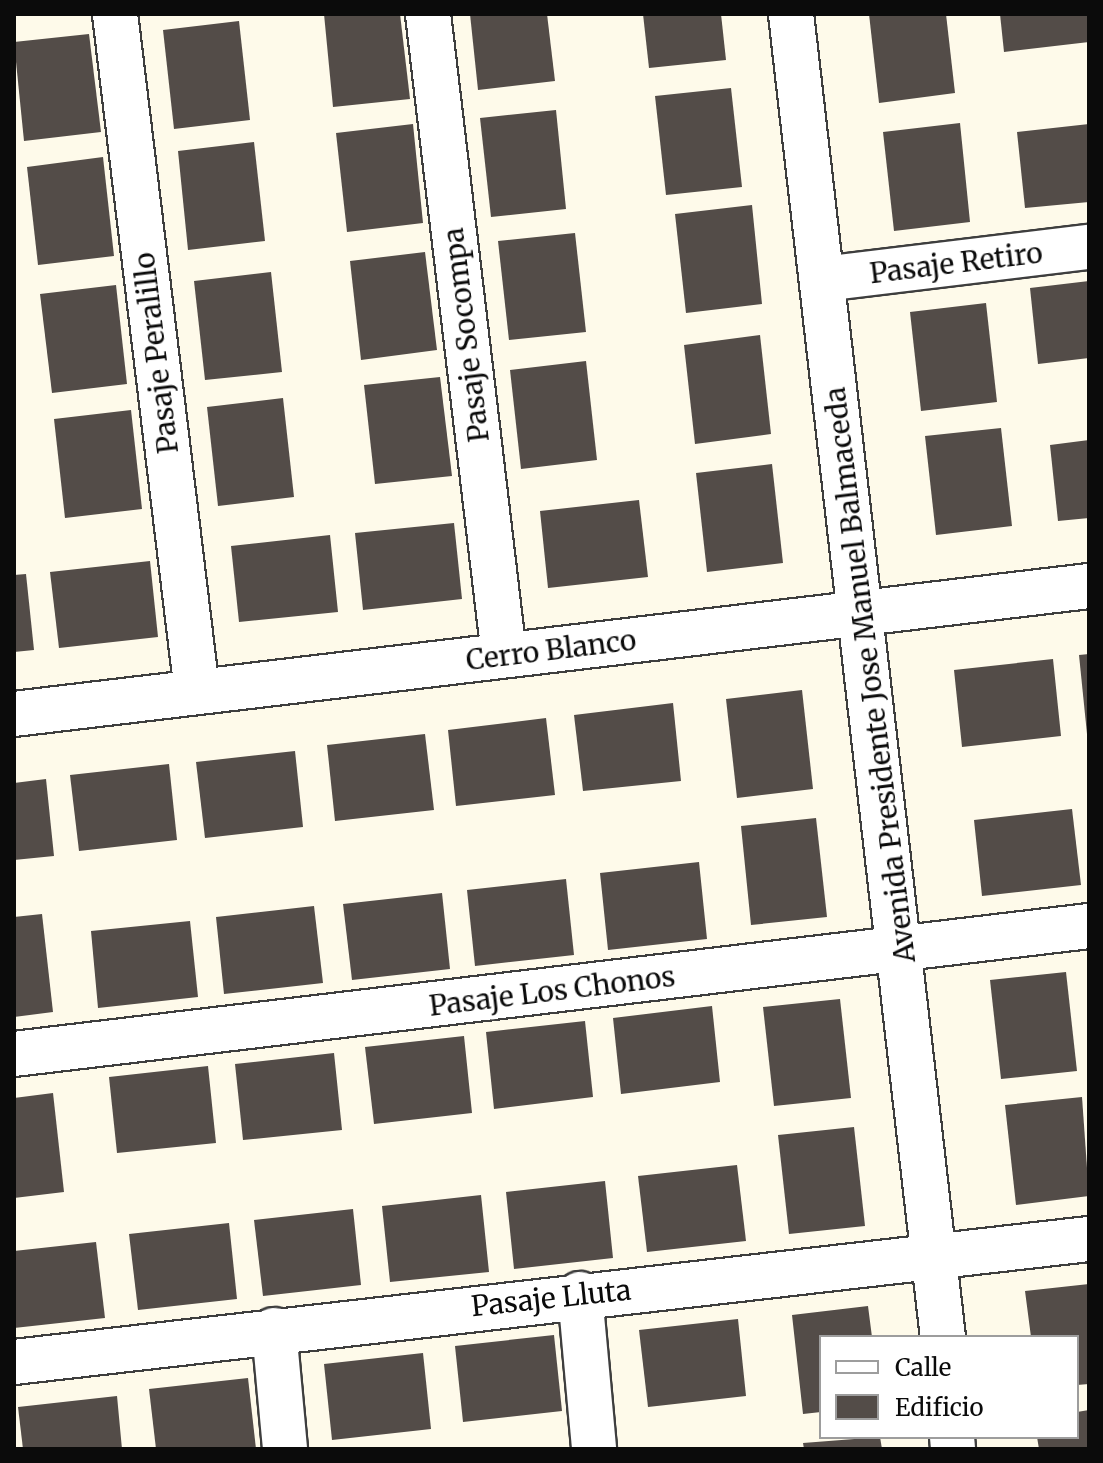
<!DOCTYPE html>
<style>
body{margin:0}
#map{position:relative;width:1103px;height:1463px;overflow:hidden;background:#fefaea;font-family:Merriweather,serif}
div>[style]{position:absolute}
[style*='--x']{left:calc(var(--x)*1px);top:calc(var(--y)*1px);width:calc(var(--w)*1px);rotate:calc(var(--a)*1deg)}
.building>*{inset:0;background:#534c48}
.roads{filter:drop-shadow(2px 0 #3e3e3e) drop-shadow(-2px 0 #3e3e3e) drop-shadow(0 2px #3e3e3e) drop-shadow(0 -2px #3e3e3e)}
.minor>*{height:44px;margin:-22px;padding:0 22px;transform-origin:22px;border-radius:22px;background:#fff}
span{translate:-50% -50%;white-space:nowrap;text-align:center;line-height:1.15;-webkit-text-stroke:8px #fff;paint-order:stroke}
.street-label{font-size:28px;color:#0b0b0b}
.frame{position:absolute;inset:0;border:16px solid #0b0b0b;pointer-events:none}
.legend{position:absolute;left:819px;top:1335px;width:260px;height:104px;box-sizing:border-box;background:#fff;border:2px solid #9d9d9d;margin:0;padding:10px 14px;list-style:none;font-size:24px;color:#0b0b0b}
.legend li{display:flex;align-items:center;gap:16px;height:40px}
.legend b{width:40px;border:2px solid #9d9d9d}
</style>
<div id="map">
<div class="building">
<i style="clip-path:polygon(324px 14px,400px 14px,410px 99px,333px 107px)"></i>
<i style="clip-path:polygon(470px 14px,547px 14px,555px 81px,478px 90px)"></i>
<i style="clip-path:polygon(643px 14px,721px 14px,726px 60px,649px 68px)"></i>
<i style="clip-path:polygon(869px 14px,946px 14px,955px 93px,879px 103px)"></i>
<i style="clip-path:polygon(1000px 14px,1089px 14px,1089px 42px,1004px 52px)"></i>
<i style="clip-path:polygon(239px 21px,250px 120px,174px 129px,163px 30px)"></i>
<i style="clip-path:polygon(89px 34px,101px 132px,24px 141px,14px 42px)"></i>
<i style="clip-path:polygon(731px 88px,742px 187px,666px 195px,655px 96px)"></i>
<i style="clip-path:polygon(556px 110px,566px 209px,491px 217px,480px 118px)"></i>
<i style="clip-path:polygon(960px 123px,970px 222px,894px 231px,883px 132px)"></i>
<i style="clip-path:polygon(413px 124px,423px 223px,347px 232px,336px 133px)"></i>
<i style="clip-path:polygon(1089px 124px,1089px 202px,1025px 208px,1017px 132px)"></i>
<i style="clip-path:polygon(254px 142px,265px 241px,188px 250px,178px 151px)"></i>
<i style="clip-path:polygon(103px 157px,114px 256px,38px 265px,27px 167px)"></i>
<i style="clip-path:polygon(752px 205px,762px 304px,686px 313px,675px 214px)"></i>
<i style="clip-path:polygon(575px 233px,586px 332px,509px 340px,498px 241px)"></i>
<i style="clip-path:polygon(425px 252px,437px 350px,361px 360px,350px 261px)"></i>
<i style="clip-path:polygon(271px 272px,282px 372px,205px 380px,194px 281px)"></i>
<i style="clip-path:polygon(1089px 281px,1089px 358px,1038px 364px,1030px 288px)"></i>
<i style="clip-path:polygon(116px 285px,127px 384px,52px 393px,40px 294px)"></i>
<i style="clip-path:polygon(986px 303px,997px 402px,921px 411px,910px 312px)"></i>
<i style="clip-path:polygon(760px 335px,771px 434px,695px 444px,684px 345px)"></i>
<i style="clip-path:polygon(586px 361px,597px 460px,521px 469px,510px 370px)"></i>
<i style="clip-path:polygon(440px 377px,452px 476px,375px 484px,364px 385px)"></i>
<i style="clip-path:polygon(283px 398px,294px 497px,218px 506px,207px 407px)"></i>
<i style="clip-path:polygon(131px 410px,142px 509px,65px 518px,54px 419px)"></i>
<i style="clip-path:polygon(1001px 428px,1012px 526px,936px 535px,925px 436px)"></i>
<i style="clip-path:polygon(1089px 440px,1089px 518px,1058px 521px,1050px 445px)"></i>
<i style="clip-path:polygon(772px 464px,783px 563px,707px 572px,696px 473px)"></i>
<i style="clip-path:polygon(639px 500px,648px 577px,548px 588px,540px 511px)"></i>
<i style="clip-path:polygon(454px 523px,462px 599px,363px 610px,355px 533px)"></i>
<i style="clip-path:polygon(330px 535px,338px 612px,239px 622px,231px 546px)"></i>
<i style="clip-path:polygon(150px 561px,158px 637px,59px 648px,50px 572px)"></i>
<i style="clip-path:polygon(26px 574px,34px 650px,14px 652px,14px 575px)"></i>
<i style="clip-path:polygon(1089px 654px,1089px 734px,1087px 734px,1079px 655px)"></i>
<i style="clip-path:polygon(1053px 659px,1061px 736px,962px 747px,954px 670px)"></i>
<i style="clip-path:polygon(802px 690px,813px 789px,737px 798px,726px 699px)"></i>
<i style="clip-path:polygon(673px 703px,681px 781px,583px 791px,574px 715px)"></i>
<i style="clip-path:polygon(546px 718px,555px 795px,456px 806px,448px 730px)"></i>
<i style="clip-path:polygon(425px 734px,434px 810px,335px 821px,327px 745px)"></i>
<i style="clip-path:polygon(295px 751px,303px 827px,205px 838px,196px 762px)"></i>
<i style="clip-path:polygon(169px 764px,177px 840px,79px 851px,70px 775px)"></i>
<i style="clip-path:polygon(46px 779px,54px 856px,14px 860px,14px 783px)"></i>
<i style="clip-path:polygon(1072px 809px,1081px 885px,982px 896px,974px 820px)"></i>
<i style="clip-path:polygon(816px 818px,827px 917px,751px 925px,741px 826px)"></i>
<i style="clip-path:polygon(699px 862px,707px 939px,608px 950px,600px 873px)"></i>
<i style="clip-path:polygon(566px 879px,574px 955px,475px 966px,467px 890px)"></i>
<i style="clip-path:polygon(442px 893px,450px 969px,352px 980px,343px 904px)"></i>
<i style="clip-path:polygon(314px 906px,323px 983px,224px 994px,216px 917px)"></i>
<i style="clip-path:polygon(42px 914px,53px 1012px,14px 1017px,14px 917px)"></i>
<i style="clip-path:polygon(190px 921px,198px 997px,98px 1008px,91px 931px)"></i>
<i style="clip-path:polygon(1066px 972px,1077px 1071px,1001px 1079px,990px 980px)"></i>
<i style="clip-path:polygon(840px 999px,851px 1098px,774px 1106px,763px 1007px)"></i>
<i style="clip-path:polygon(712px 1006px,720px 1082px,621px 1094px,613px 1018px)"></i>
<i style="clip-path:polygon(585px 1021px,593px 1097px,494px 1109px,486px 1032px)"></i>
<i style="clip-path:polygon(464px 1036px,472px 1113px,374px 1124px,365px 1047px)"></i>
<i style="clip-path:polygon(334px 1053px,342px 1130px,243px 1140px,235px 1064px)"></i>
<i style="clip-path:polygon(208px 1066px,216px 1143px,117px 1153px,109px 1077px)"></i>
<i style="clip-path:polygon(53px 1093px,64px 1192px,14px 1198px,14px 1098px)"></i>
<i style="clip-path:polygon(1082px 1097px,1089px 1196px,1016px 1205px,1005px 1105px)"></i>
<i style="clip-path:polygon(854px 1127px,865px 1226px,789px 1234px,778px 1135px)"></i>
<i style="clip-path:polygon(737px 1165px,746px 1241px,647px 1252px,638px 1176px)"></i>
<i style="clip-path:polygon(605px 1181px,613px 1258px,514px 1269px,506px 1192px)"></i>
<i style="clip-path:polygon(481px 1195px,489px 1272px,390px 1282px,382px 1206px)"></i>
<i style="clip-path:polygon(353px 1209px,361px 1285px,263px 1296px,254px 1220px)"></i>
<i style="clip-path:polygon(229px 1223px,237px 1299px,138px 1310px,129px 1234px)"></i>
<i style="clip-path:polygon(96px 1242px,105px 1318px,14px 1328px,14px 1251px)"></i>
<i style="clip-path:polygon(1089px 1284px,1089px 1384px,1077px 1385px,1077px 1337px,1031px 1337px,1025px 1291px)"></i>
<i style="clip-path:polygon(868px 1306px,872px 1337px,821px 1337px,821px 1412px,803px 1414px,792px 1315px)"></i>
<i style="clip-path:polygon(738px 1319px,746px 1396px,648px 1407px,639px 1330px)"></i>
<i style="clip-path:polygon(554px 1335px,562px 1411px,463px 1422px,455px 1346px)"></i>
<i style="clip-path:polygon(423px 1353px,431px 1429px,332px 1440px,324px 1364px)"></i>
<i style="clip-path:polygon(248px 1378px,256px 1449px,156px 1449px,149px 1389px)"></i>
<i style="clip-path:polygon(117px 1396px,122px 1449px,23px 1449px,18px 1407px)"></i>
<i style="clip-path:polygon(1089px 1410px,1089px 1449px,1039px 1449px,1037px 1437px,1077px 1437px,1077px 1412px)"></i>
<i style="clip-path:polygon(880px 1437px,882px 1449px,804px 1449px,803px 1443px)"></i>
</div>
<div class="roads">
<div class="minor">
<i style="--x:115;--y:14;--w:683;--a:83.1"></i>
<i style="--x:428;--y:14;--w:645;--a:83.24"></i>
<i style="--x:791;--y:14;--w:1332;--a:83.45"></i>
<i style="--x:823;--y:279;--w:268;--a:-6.9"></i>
<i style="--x:14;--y:714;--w:1083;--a:-6.79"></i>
<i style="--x:14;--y:1054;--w:1083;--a:-6.79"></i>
<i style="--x:580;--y:1294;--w:156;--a:84.8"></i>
<i style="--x:274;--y:1330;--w:120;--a:84.7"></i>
<i style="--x:14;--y:1362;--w:1082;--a:-6.53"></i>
<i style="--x:952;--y:1437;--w:12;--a:85"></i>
</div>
</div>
<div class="street-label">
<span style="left:956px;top:263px;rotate:-7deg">Pasaje Retiro</span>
<span style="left:466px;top:335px;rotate:-97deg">Pasaje Socompa</span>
<span style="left:156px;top:353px;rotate:-97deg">Pasaje Peralillo</span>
<span style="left:551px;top:650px;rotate:-7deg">Cerro Blanco</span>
<span style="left:870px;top:675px;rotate:-97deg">Avenida Presidente Jose Manuel Balmaceda</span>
<span style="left:552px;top:991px;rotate:-7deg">Pasaje Los Chonos</span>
<span style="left:551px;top:1298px;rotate:-6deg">Pasaje Lluta</span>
</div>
<div class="frame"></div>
<ul class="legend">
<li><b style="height:10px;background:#fff"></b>Calle</li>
<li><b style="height:22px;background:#534c48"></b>Edificio</li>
</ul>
</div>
